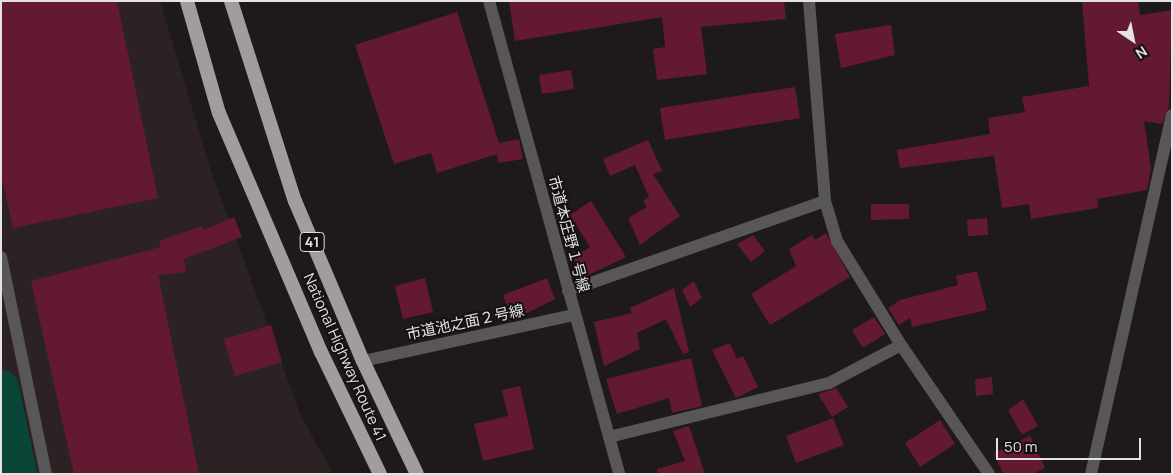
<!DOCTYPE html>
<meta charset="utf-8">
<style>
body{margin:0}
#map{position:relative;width:1173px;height:475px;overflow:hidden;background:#1e1a1b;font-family:Manrope,"Noto Sans JP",sans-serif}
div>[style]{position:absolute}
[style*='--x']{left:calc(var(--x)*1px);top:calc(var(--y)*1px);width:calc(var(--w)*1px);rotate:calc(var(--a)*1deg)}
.built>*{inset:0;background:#2c2224}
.river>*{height:35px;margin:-17.5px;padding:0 17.5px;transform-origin:17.5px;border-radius:17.5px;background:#094638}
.building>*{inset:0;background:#631a30}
.minor>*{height:12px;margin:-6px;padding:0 6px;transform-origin:6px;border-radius:6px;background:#585656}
.trunk>*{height:14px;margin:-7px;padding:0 7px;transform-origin:7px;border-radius:7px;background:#a29c9e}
span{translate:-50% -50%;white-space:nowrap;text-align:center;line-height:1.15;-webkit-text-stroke:4px #151112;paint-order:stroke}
.shield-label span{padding:1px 4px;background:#151112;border:1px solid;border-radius:4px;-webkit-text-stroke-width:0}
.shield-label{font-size:14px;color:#e4e2e2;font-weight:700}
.street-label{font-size:15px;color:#e4e2e2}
.frame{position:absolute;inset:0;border:2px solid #e4e2e2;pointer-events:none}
.north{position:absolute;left:1108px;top:15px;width:50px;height:50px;-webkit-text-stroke:4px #151112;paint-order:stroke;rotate:146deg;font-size:14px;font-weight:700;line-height:20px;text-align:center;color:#e4e2e2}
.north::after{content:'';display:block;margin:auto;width:18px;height:22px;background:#e4e2e2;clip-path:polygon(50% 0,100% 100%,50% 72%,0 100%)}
.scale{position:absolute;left:996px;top:438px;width:145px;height:22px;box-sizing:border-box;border:2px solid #e4e2e2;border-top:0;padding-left:6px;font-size:15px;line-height:18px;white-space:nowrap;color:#e4e2e2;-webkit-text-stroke:4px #151112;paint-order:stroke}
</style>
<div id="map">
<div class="built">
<i style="clip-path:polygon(1px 1px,160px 1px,211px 171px,301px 416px,333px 474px,1px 474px)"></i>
</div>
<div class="river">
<i style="--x:1;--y:387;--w:89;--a:78.3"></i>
</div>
<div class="building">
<i style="clip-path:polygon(1px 1px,117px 1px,158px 198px,13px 228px,1px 174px)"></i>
<i style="clip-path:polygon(509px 1px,784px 1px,786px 19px,701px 27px,707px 74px,657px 80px,653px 49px,665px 47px,662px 17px,515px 41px)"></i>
<i style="clip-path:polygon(1082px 1px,1138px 1px,1140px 15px,1172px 10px,1169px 107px,1162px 124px,1144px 121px,1151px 169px,1147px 190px,1097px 199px,1098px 208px,1031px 219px,1029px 204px,1002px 208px,994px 156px,900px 168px,897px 150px,990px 134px,988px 118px,1025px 112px,1022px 97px,1089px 86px)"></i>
<i style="clip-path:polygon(457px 12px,499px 143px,519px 139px,523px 159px,498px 163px,497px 154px,437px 173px,431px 153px,394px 164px,355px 45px)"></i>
<i style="clip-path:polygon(891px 25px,895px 55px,841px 68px,835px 34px)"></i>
<i style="clip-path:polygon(571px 70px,574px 89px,542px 94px,539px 75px)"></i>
<i style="clip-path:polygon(795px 87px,800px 118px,665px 140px,660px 108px)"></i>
<i style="clip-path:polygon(648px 140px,662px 171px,653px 174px,680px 216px,640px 245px,628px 218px,647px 207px,643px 201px,649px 197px,635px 165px,610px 176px,603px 159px)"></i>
<i style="clip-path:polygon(591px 201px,626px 257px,584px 277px,573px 258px,590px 247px,570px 215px)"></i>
<i style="clip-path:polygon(871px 204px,909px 204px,909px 219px,871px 220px)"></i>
<i style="clip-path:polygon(234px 217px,242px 237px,184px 259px,186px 272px,158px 275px,199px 474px,74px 474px,31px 281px,161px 247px,159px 241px,202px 226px,204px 230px)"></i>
<i style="clip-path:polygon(987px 218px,988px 235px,968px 236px,967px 220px)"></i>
<i style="clip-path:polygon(826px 233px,850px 277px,770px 325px,751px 294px,796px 266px,789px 249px,812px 235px,815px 240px)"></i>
<i style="clip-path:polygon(753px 235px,765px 251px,751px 262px,737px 244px)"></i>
<i style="clip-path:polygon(977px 271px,987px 310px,912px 327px,910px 318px,899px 325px,888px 308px,900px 300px,958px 285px,956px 276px)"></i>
<i style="clip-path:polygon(425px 278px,433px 312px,403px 319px,395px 286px)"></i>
<i style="clip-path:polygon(547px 278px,555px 299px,513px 320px,503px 295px)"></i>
<i style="clip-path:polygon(694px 281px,702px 298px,690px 307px,682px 290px)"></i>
<i style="clip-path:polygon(674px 288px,689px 352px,683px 354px,666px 319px,637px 333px,640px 349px,604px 366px,594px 322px,632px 313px,630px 308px)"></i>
<i style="clip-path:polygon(874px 317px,885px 334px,863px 348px,852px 330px)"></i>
<i style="clip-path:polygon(271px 325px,282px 362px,235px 376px,224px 339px)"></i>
<i style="clip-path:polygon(730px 343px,737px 359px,743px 356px,758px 387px,736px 398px,712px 350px)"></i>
<i style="clip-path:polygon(691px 358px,702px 406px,672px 413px,669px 398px,617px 414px,606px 379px)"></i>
<i style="clip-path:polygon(992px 377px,993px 394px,976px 396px,975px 379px)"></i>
<i style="clip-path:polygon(520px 386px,534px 449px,483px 461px,474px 424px,508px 416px,502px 390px)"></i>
<i style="clip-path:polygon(836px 388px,848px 407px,832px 417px,818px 394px)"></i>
<i style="clip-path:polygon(1023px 399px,1038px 426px,1022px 435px,1008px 410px)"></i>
<i style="clip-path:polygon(833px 418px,844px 445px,796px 463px,786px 436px)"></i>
<i style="clip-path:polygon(940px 420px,955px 444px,920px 467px,905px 443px)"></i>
<i style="clip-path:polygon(689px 426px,705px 474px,658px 474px,657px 469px,685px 461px,673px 431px)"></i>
<i style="clip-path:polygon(1030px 436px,1045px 468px,1033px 474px,1003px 474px,994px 453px)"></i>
</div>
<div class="minor">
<i style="--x:489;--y:1;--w:491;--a:74.6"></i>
<i style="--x:809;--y:1;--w:201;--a:85.4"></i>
<i style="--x:825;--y:201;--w:42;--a:73.3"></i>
<i style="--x:837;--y:241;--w:122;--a:58.4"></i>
<i style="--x:901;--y:345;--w:156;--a:55.7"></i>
<i style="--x:1;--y:257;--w:222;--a:78.3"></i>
<i style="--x:568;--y:291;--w:272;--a:-19.3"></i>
<i style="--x:363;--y:361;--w:216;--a:-12.3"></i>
<i style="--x:609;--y:437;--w:227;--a:-13.8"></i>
<i style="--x:829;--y:383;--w:81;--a:-27.8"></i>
<i style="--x:1091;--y:474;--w:368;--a:-77.3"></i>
</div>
<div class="trunk">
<i style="--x:187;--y:1;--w:116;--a:74.1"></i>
<i style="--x:219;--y:113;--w:260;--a:66.9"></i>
<i style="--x:321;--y:352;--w:136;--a:64.2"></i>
<i style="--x:231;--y:1;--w:210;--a:72.3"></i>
<i style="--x:295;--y:201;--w:174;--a:67"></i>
<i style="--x:363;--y:361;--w:125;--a:64.5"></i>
</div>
<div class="shield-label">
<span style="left:312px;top:242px">41</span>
</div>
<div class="street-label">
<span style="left:569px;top:234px;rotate:75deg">市道本庄野１号線</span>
<span style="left:465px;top:322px;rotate:-12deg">市道池之面２号線</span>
<span style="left:345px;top:357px;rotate:66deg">National Highway Route 41</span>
</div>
<div class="frame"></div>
<div class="north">N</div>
<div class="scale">50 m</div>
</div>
